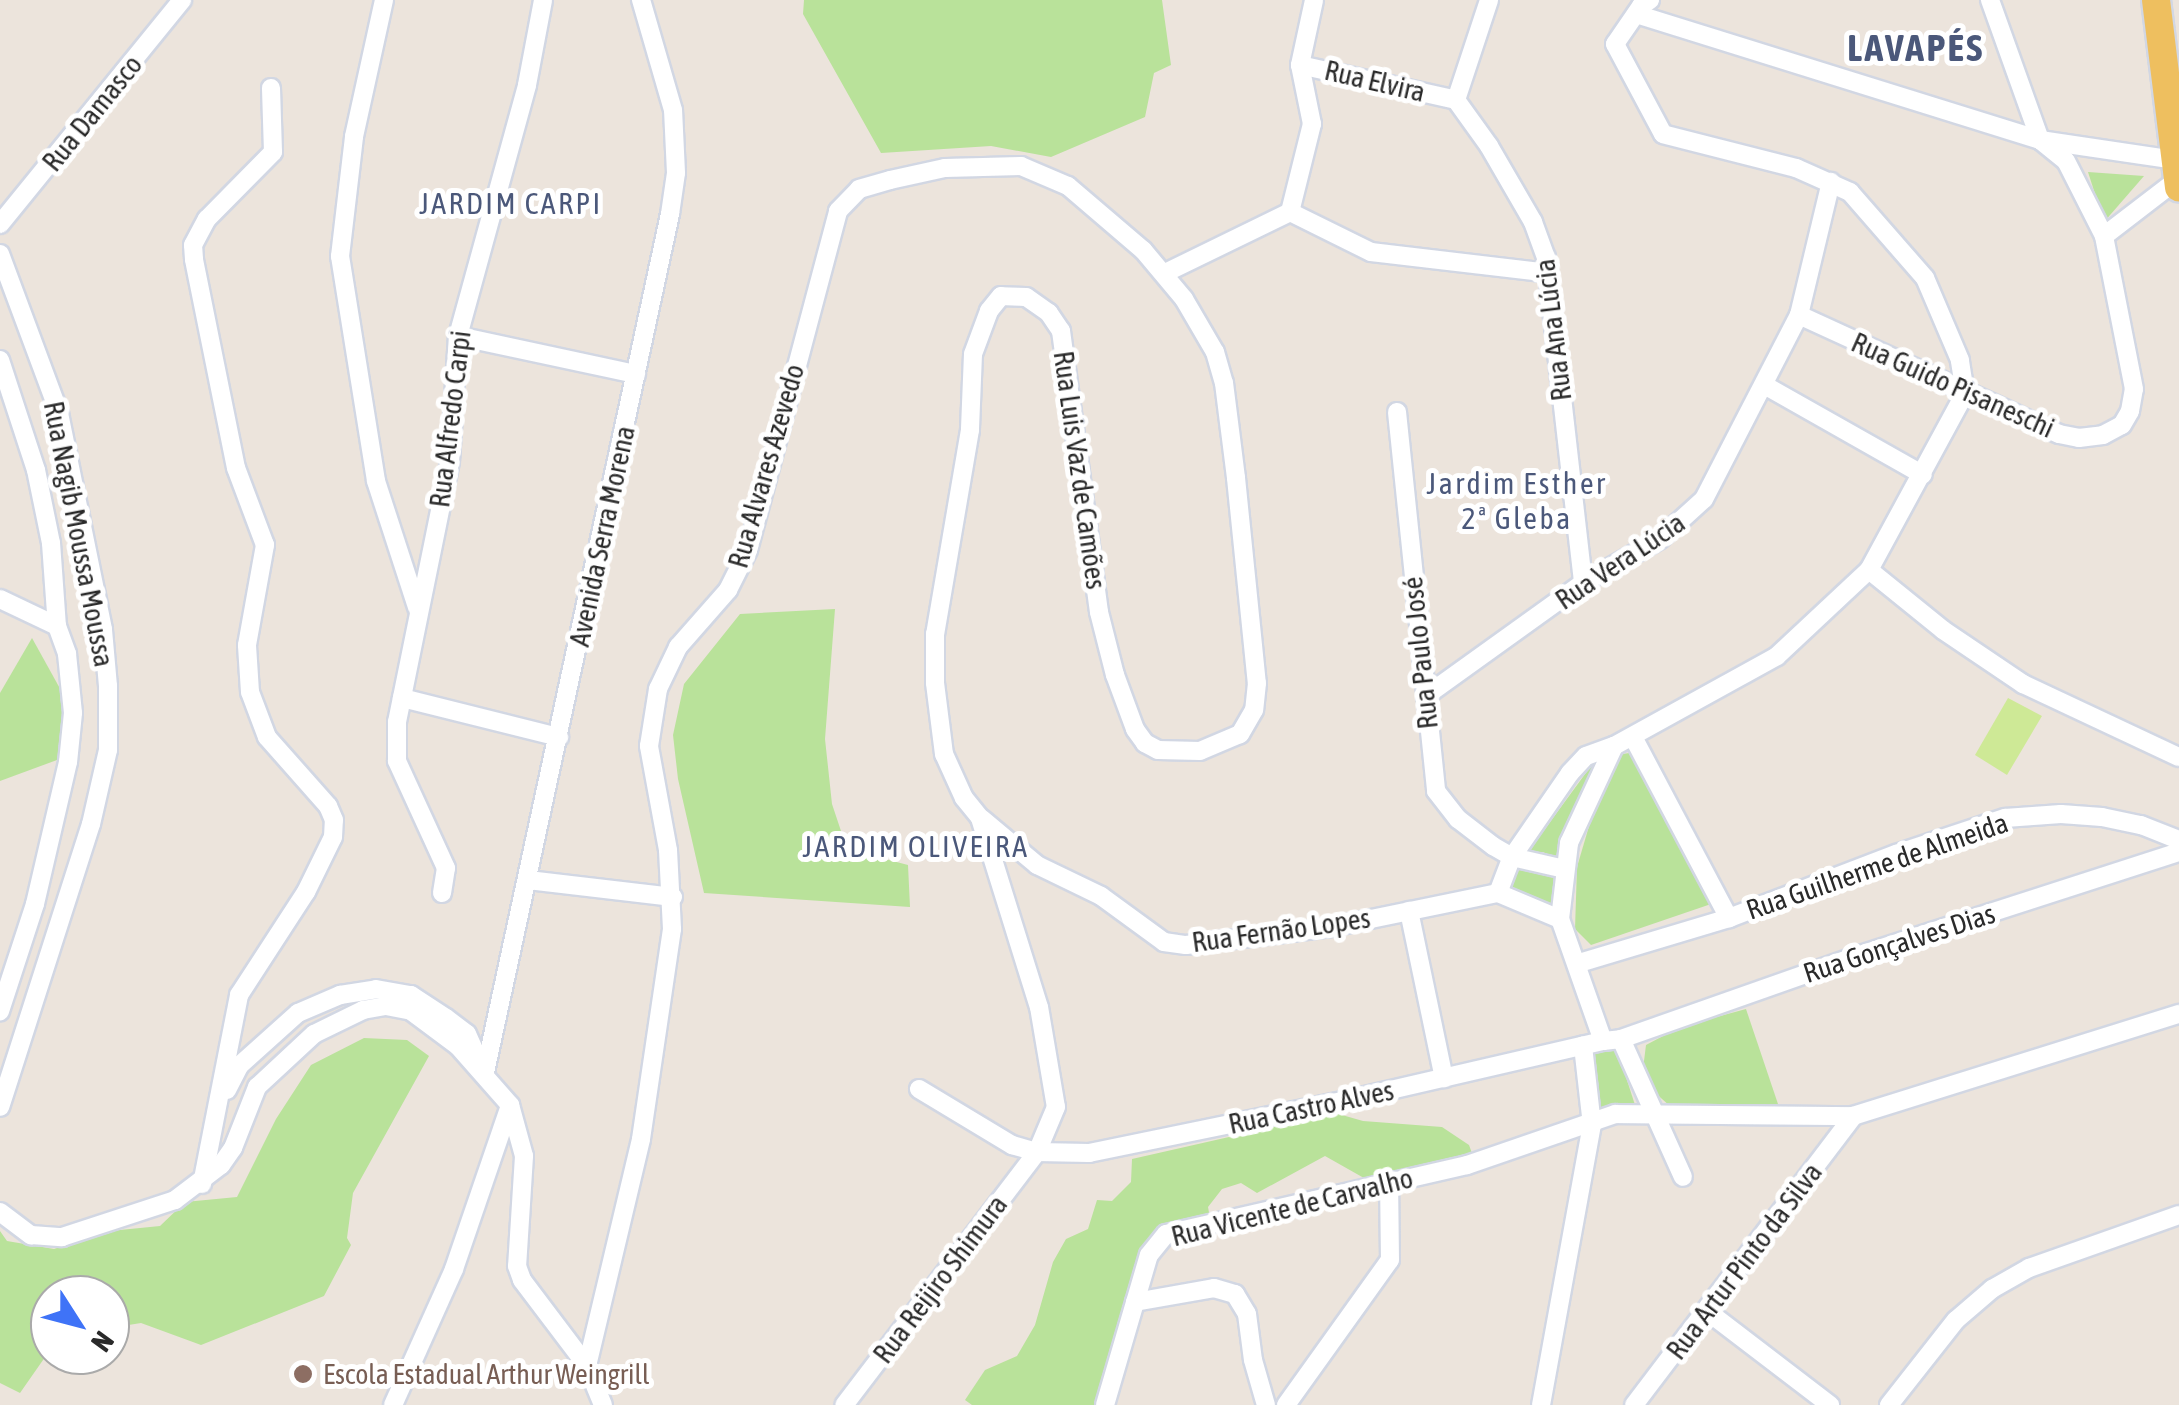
<!DOCTYPE html>
<meta charset="utf-8">
<style>
body{margin:0}
#map{position:relative;width:2179px;height:1405px;overflow:hidden;background:#ece4dc;font-family:"Asap Condensed",sans-serif}
div>[style]{position:absolute}
[style*='--x']{left:calc(var(--x)*1px);top:calc(var(--y)*1px);width:calc(var(--w)*1px);rotate:calc(var(--a)*1deg)}
.green>*{inset:0;background:#b9e29a}
.pitch>*{inset:0;background:#cee996}
.roads{filter:drop-shadow(2px 0 #d2d7e3) drop-shadow(-2px 0 #d2d7e3) drop-shadow(0 2px #d2d7e3) drop-shadow(0 -2px #d2d7e3)}
.street>*{height:18px;margin:-9px;padding:0 9px;transform-origin:9px;border-radius:9px;background:#fff}
.primary>*{height:28px;margin:-14px;padding:0 14px;transform-origin:14px;border-radius:14px;background:#eebf5f}
.dots>*{width:28px;height:28px;translate:-50% -50%;box-sizing:border-box;border:5px solid #fff;border-radius:50%}
span{translate:-50% -50%;white-space:nowrap;text-align:center;line-height:1.15;-webkit-text-stroke:10px #fff;paint-order:stroke}
.street-label{font-size:28px;color:#2a2a2a}
.education-label{font-size:28px;color:#785e54}
.left{translate:0 -50%;text-align:left}
.neighbourhood-label{font-size:30px;color:#4b587a;letter-spacing:2.5px}
.district-label{font-size:38px;color:#4b587a;font-weight:700;letter-spacing:2.5px}
.north{position:absolute;left:30px;top:1275px;width:100px;height:100px;box-sizing:border-box;background:#fff;border:2px solid #aaa;border-radius:50%;rotate:126deg;font-size:28px;font-weight:700;line-height:40px;text-align:center;color:#2a2a2a}
.north::after{content:'';display:block;margin:auto;width:35px;height:45px;background:#3f73f7;clip-path:polygon(50% 0,100% 100%,50% 72%,0 100%)}
</style>
<div id="map">
<div class="green">
<i style="clip-path:polygon(804px 0,1162px 0,1171px 65px,1154px 73px,1145px 117px,1051px 157px,991px 146px,881px 153px,803px 14px)"></i>
<i style="clip-path:polygon(2088px 172px,2144px 176px,2104px 222px)"></i>
<i style="clip-path:polygon(835px 609px,825px 739px,832px 804px,847px 849px,908px 865px,910px 907px,704px 893px,678px 779px,673px 735px,684px 684px,740px 614px)"></i>
<i style="clip-path:polygon(32px 638px,63px 694px,67px 725px,57px 760px,0 781px,0 693px)"></i>
<i style="clip-path:polygon(1629px 753px,1638px 759px,1714px 903px,1591px 945px,1575px 929px,1577px 867px,1597px 799px,1617px 755px)"></i>
<i style="clip-path:polygon(1596px 759px,1601px 763px,1558px 860px,1543px 852px,1526px 855px)"></i>
<i style="clip-path:polygon(1525px 865px,1560px 876px,1557px 915px,1511px 893px,1510px 879px)"></i>
<i style="clip-path:polygon(1746px 1009px,1779px 1107px,1671px 1107px,1652px 1090px,1643px 1069px,1646px 1045px,1680px 1027px)"></i>
<i style="clip-path:polygon(364px 1038px,407px 1040px,429px 1056px,353px 1193px,347px 1238px,351px 1245px,324px 1296px,201px 1345px,141px 1323px,110px 1328px,110px 1295px,50px 1295px,50px 1350px,20px 1393px,0 1383px,0 1231px,7px 1241px,54px 1249px,110px 1231px,160px 1226px,185px 1202px,237px 1197px,276px 1119px,311px 1065px)"></i>
<i style="clip-path:polygon(1616px 1046px,1635px 1105px,1601px 1112px,1591px 1051px)"></i>
<i style="clip-path:polygon(1335px 1113px,1363px 1121px,1442px 1127px,1469px 1145px,1473px 1156px,1371px 1182px,1325px 1156px,1257px 1193px,1241px 1183px,1222px 1189px,1208px 1207px,1210px 1218px,1164px 1233px,1100px 1405px,972px 1405px,965px 1400px,985px 1370px,1017px 1356px,1035px 1325px,1053px 1262px,1066px 1239px,1088px 1229px,1097px 1200px,1112px 1201px,1131px 1182px,1132px 1159px)"></i>
</div>
<div class="pitch">
<i style="clip-path:polygon(2008px 698px,2042px 716px,2007px 775px,1975px 755px)"></i>
</div>
<div class="roads">
<div class="street">
<i style="--x:384;--y:0;--w:140;--a:102.4"></i>
<i style="--x:354;--y:137;--w:120;--a:96.7"></i>
<i style="--x:340;--y:256;--w:228;--a:80.9"></i>
<i style="--x:376;--y:481;--w:133;--a:72"></i>
<i style="--x:1990;--y:0;--w:149;--a:70.3"></i>
<i style="--x:2040;--y:140;--w:33;--a:39"></i>
<i style="--x:2066;--y:161;--w:84;--a:63.1"></i>
<i style="--x:1636;--y:14;--w:423;--a:17.3"></i>
<i style="--x:2040;--y:140;--w:136;--a:8.4"></i>
<i style="--x:1300;--y:65;--w:160;--a:12.6"></i>
<i style="--x:1456;--y:100;--w:57;--a:54.3"></i>
<i style="--x:1489;--y:146;--w:88;--a:59.9"></i>
<i style="--x:1533;--y:222;--w:37;--a:70"></i>
<i style="--x:1546;--y:257;--w:328;--a:83.5"></i>
<i style="--x:1456;--y:100;--w:105;--a:-71.7"></i>
<i style="--x:1290;--y:212;--w:91;--a:-76"></i>
<i style="--x:1312;--y:124;--w:60;--a:-101.5"></i>
<i style="--x:1300;--y:65;--w:66;--a:-77.8"></i>
<i style="--x:0;--y:224;--w:289;--a:-50.9"></i>
<i style="--x:0;--y:254;--w:170;--a:69.6"></i>
<i style="--x:59;--y:413;--w:221;--a:78.5"></i>
<i style="--x:103;--y:630;--w:56;--a:84.9"></i>
<i style="--x:108;--y:686;--w:64;--a:90"></i>
<i style="--x:108;--y:750;--w:76;--a:102.9"></i>
<i style="--x:91;--y:824;--w:297;--a:107.8"></i>
<i style="--x:1165;--y:273;--w:139;--a:-26"></i>
<i style="--x:1290;--y:212;--w:90;--a:26.3"></i>
<i style="--x:1371;--y:252;--w:179;--a:6.7"></i>
<i style="--x:1799;--y:315;--w:286;--a:24.6"></i>
<i style="--x:2059;--y:434;--w:20;--a:11"></i>
<i style="--x:2079;--y:438;--w:24;--a:-7"></i>
<i style="--x:2103;--y:435;--w:21;--a:-28"></i>
<i style="--x:2122;--y:425;--w:16;--a:-60"></i>
<i style="--x:2130;--y:411;--w:22;--a:-80"></i>
<i style="--x:2134;--y:389;--w:156;--a:-101.1"></i>
<i style="--x:2104;--y:236;--w:93;--a:-37.6"></i>
<i style="--x:458;--y:336;--w:182;--a:12.1"></i>
<i style="--x:0;--y:360;--w:116;--a:71.9"></i>
<i style="--x:36;--y:470;--w:75;--a:78.4"></i>
<i style="--x:51;--y:543;--w:83;--a:85.9"></i>
<i style="--x:57;--y:626;--w:30;--a:70"></i>
<i style="--x:67;--y:654;--w:59;--a:84.2"></i>
<i style="--x:73;--y:713;--w:49;--a:95.8"></i>
<i style="--x:68;--y:762;--w:146;--a:103.1"></i>
<i style="--x:35;--y:904;--w:113;--a:108.1"></i>
<i style="--x:1766;--y:386;--w:180;--a:29.5"></i>
<i style="--x:1397;--y:412;--w:381;--a:84.1"></i>
<i style="--x:1436;--y:791;--w:36;--a:52"></i>
<i style="--x:1458;--y:819;--w:44;--a:37.6"></i>
<i style="--x:1493;--y:846;--w:22;--a:30"></i>
<i style="--x:1512;--y:857;--w:54;--a:12.8"></i>
<i style="--x:1869;--y:570;--w:95;--a:39"></i>
<i style="--x:1943;--y:630;--w:97;--a:34"></i>
<i style="--x:2023;--y:684;--w:172;--a:25.1"></i>
<i style="--x:0;--y:599;--w:63;--a:25.3"></i>
<i style="--x:1427;--y:695;--w:192;--a:-35.7"></i>
<i style="--x:1583;--y:583;--w:89;--a:-29.7"></i>
<i style="--x:1660;--y:539;--w:59;--a:-42.3"></i>
<i style="--x:1704;--y:499;--w:207;--a:-62.7"></i>
<i style="--x:1799;--y:315;--w:137;--a:-76.5"></i>
<i style="--x:402;--y:698;--w:162;--a:14"></i>
<i style="--x:1633;--y:737;--w:205;--a:62.1"></i>
<i style="--x:982;--y:819;--w:72;--a:39.9"></i>
<i style="--x:1037;--y:865;--w:71;--a:25.8"></i>
<i style="--x:1101;--y:896;--w:78;--a:36.1"></i>
<i style="--x:1164;--y:942;--w:22;--a:8"></i>
<i style="--x:1186;--y:945;--w:147;--a:-7"></i>
<i style="--x:1332;--y:927;--w:169;--a:-11.6"></i>
<i style="--x:528;--y:880;--w:146;--a:6.7"></i>
<i style="--x:442;--y:893;--w:25;--a:-81"></i>
<i style="--x:446;--y:868;--w:118;--a:-114.6"></i>
<i style="--x:397;--y:761;--w:39;--a:-90"></i>
<i style="--x:397;--y:722;--w:265;--a:-78.5"></i>
<i style="--x:450;--y:462;--w:126;--a:-86.4"></i>
<i style="--x:458;--y:336;--w:260;--a:-74.6"></i>
<i style="--x:527;--y:85;--w:86;--a:-79.3"></i>
<i style="--x:1498;--y:893;--w:39;--a:-69"></i>
<i style="--x:1512;--y:857;--w:102;--a:-55.4"></i>
<i style="--x:1570;--y:773;--w:23;--a:-47"></i>
<i style="--x:1586;--y:756;--w:30;--a:-20"></i>
<i style="--x:1498;--y:893;--w:67;--a:22.8"></i>
<i style="--x:1409;--y:911;--w:171;--a:78.2"></i>
<i style="--x:1579;--y:963;--w:157;--a:-16.7"></i>
<i style="--x:1729;--y:918;--w:179;--a:-21"></i>
<i style="--x:1896;--y:854;--w:115;--a:-18.3"></i>
<i style="--x:2005;--y:818;--w:56;--a:-4.1"></i>
<i style="--x:2061;--y:814;--w:41;--a:4.2"></i>
<i style="--x:2102;--y:817;--w:40;--a:12"></i>
<i style="--x:2141;--y:825;--w:41;--a:21.5"></i>
<i style="--x:1621;--y:1039;--w:151;--a:65.8"></i>
<i style="--x:1603;--y:1041;--w:18;--a:-6"></i>
<i style="--x:1621;--y:1039;--w:253;--a:-19.4"></i>
<i style="--x:1860;--y:955;--w:335;--a:-17.9"></i>
<i style="--x:485;--y:1072;--w:878;--a:-77.83"></i>
<i style="--x:670;--y:214;--w:41;--a:-81.7"></i>
<i style="--x:676;--y:173;--w:63;--a:-92.7"></i>
<i style="--x:673;--y:110;--w:115;--a:-106.2"></i>
<i style="--x:919;--y:1089;--w:109;--a:31.1"></i>
<i style="--x:1012;--y:1145;--w:26;--a:16"></i>
<i style="--x:1037;--y:1152;--w:52;--a:1.1"></i>
<i style="--x:1089;--y:1153;--w:273;--a:-11.6"></i>
<i style="--x:1356;--y:1098;--w:253;--a:-13"></i>
<i style="--x:1603;--y:1041;--w:129;--a:-109.4"></i>
<i style="--x:1560;--y:919;--w:77;--a:-83.2"></i>
<i style="--x:1569;--y:843;--w:107;--a:-65.1"></i>
<i style="--x:1614;--y:746;--w:186;--a:-28.9"></i>
<i style="--x:1777;--y:656;--w:126;--a:-43.1"></i>
<i style="--x:1869;--y:570;--w:201;--a:-61.5"></i>
<i style="--x:1965;--y:393;--w:33;--a:-99"></i>
<i style="--x:1960;--y:360;--w:89;--a:-113.1"></i>
<i style="--x:1925;--y:278;--w:114;--a:-131.1"></i>
<i style="--x:1850;--y:192;--w:59;--a:-156"></i>
<i style="--x:1796;--y:168;--w:137;--a:-165.7"></i>
<i style="--x:1663;--y:134;--w:102;--a:-118.1"></i>
<i style="--x:1615;--y:44;--w:46;--a:-55.6"></i>
<i style="--x:1641;--y:6;--w:11;--a:-34"></i>
<i style="--x:227;--y:1090;--w:28;--a:-63"></i>
<i style="--x:240;--y:1065;--w:78;--a:-41.9"></i>
<i style="--x:298;--y:1013;--w:46;--a:-23.2"></i>
<i style="--x:340;--y:995;--w:36;--a:-9"></i>
<i style="--x:376;--y:989;--w:36;--a:10"></i>
<i style="--x:411;--y:995;--w:42;--a:33.3"></i>
<i style="--x:446;--y:1018;--w:26;--a:37"></i>
<i style="--x:467;--y:1034;--w:27;--a:66"></i>
<i style="--x:202;--y:1184;--w:193;--a:-78.9"></i>
<i style="--x:239;--y:995;--w:123;--a:-57"></i>
<i style="--x:306;--y:892;--w:61;--a:-63.9"></i>
<i style="--x:333;--y:837;--w:17;--a:-87"></i>
<i style="--x:334;--y:820;--w:15;--a:-113"></i>
<i style="--x:328;--y:806;--w:92;--a:-131.5"></i>
<i style="--x:267;--y:737;--w:48;--a:-110.7"></i>
<i style="--x:250;--y:692;--w:47;--a:-93.7"></i>
<i style="--x:247;--y:645;--w:102;--a:-79.8"></i>
<i style="--x:265;--y:545;--w:82;--a:-110.6"></i>
<i style="--x:236;--y:468;--w:213;--a:-101.4"></i>
<i style="--x:194;--y:259;--w:14;--a:-94"></i>
<i style="--x:193;--y:245;--w:30;--a:-62"></i>
<i style="--x:207;--y:219;--w:94;--a:-45.4"></i>
<i style="--x:273;--y:152;--w:64;--a:-91.8"></i>
<i style="--x:0;--y:1212;--w:39;--a:37"></i>
<i style="--x:31;--y:1235;--w:31;--a:4"></i>
<i style="--x:62;--y:1237;--w:119;--a:-18.1"></i>
<i style="--x:175;--y:1200;--w:58;--a:-37.3"></i>
<i style="--x:221;--y:1165;--w:21;--a:-55"></i>
<i style="--x:233;--y:1148;--w:66;--a:-68.5"></i>
<i style="--x:257;--y:1087;--w:78;--a:-42.9"></i>
<i style="--x:314;--y:1034;--w:55;--a:-26.1"></i>
<i style="--x:363;--y:1010;--w:23;--a:-10"></i>
<i style="--x:386;--y:1006;--w:25;--a:11"></i>
<i style="--x:411;--y:1011;--w:59;--a:36.7"></i>
<i style="--x:458;--y:1046;--w:79;--a:48.6"></i>
<i style="--x:510;--y:1105;--w:53;--a:74.6"></i>
<i style="--x:524;--y:1156;--w:110;--a:93.6"></i>
<i style="--x:517;--y:1266;--w:15;--a:70"></i>
<i style="--x:522;--y:1280;--w:108;--a:52.9"></i>
<i style="--x:587;--y:1366;--w:42;--a:67.7"></i>
<i style="--x:1135;--y:1302;--w:80;--a:-10"></i>
<i style="--x:1214;--y:1288;--w:22;--a:16"></i>
<i style="--x:1235;--y:1294;--w:23;--a:59"></i>
<i style="--x:1247;--y:1314;--w:46;--a:82.6"></i>
<i style="--x:1253;--y:1360;--w:47;--a:73.9"></i>
<i style="--x:1707;--y:1311;--w:155;--a:37.4"></i>
<i style="--x:587;--y:1366;--w:233;--a:-76.6"></i>
<i style="--x:641;--y:1139;--w:212;--a:-81.6"></i>
<i style="--x:672;--y:929;--w:79;--a:-92.9"></i>
<i style="--x:668;--y:850;--w:106;--a:-100.4"></i>
<i style="--x:649;--y:746;--w:58;--a:-81"></i>
<i style="--x:658;--y:689;--w:47;--a:-64.5"></i>
<i style="--x:678;--y:647;--w:76;--a:-48.7"></i>
<i style="--x:728;--y:590;--w:45;--a:-63.4"></i>
<i style="--x:748;--y:550;--w:351;--a:-75.1"></i>
<i style="--x:838;--y:211;--w:30;--a:-46"></i>
<i style="--x:859;--y:189;--w:32;--a:-16"></i>
<i style="--x:890;--y:180;--w:56;--a:-12.3"></i>
<i style="--x:945;--y:168;--w:76;--a:-1.5"></i>
<i style="--x:1021;--y:166;--w:51;--a:23.1"></i>
<i style="--x:1068;--y:186;--w:99;--a:40.5"></i>
<i style="--x:1143;--y:250;--w:64;--a:50.1"></i>
<i style="--x:1184;--y:299;--w:61;--a:59.7"></i>
<i style="--x:1215;--y:352;--w:32;--a:74"></i>
<i style="--x:1224;--y:383;--w:96;--a:82.8"></i>
<i style="--x:1236;--y:478;--w:206;--a:84.2"></i>
<i style="--x:1257;--y:683;--w:27;--a:96"></i>
<i style="--x:1254;--y:710;--w:28;--a:120"></i>
<i style="--x:1240;--y:734;--w:43;--a:157"></i>
<i style="--x:1200;--y:751;--w:42;--a:-178.6"></i>
<i style="--x:1158;--y:750;--w:15;--a:-152"></i>
<i style="--x:1145;--y:743;--w:17;--a:-126"></i>
<i style="--x:1135;--y:729;--w:58;--a:-110.3"></i>
<i style="--x:1115;--y:675;--w:65;--a:-104.3"></i>
<i style="--x:1099;--y:612;--w:284;--a:-97.7"></i>
<i style="--x:1061;--y:331;--w:22;--a:-124"></i>
<i style="--x:1049;--y:313;--w:28;--a:-145"></i>
<i style="--x:1026;--y:297;--w:25;--a:-178"></i>
<i style="--x:1001;--y:296;--w:19;--a:129"></i>
<i style="--x:989;--y:311;--w:46;--a:110.4"></i>
<i style="--x:973;--y:354;--w:76;--a:92.3"></i>
<i style="--x:970;--y:430;--w:207;--a:99.7"></i>
<i style="--x:935;--y:634;--w:49;--a:90"></i>
<i style="--x:935;--y:683;--w:72;--a:82.8"></i>
<i style="--x:944;--y:754;--w:48;--a:65.6"></i>
<i style="--x:964;--y:798;--w:26;--a:51"></i>
<i style="--x:980;--y:818;--w:198;--a:72.7"></i>
<i style="--x:1039;--y:1007;--w:101;--a:80.4"></i>
<i style="--x:1056;--y:1107;--w:49;--a:112.9"></i>
<i style="--x:1037;--y:1152;--w:318;--a:127.3"></i>
<i style="--x:393;--y:1405;--w:149;--a:-65.8"></i>
<i style="--x:454;--y:1269;--w:173;--a:-71.1"></i>
<i style="--x:1105;--y:1405;--w:156;--a:-73.7"></i>
<i style="--x:1149;--y:1255;--w:27;--a:-51"></i>
<i style="--x:1166;--y:1234;--w:309;--a:-12.9"></i>
<i style="--x:1467;--y:1165;--w:157;--a:-19"></i>
<i style="--x:1615;--y:1114;--w:238;--a:0.5"></i>
<i style="--x:1853;--y:1116;--w:342;--a:-17.4"></i>
<i style="--x:1286;--y:1405;--w:178;--a:-54.4"></i>
<i style="--x:1390;--y:1260;--w:79;--a:-90.7"></i>
<i style="--x:1541;--y:1405;--w:285;--a:-79.7"></i>
<i style="--x:1592;--y:1125;--w:80;--a:-96.5"></i>
<i style="--x:1634;--y:1405;--w:363;--a:-52.8"></i>
<i style="--x:1889;--y:1405;--w:108;--a:-51.8"></i>
<i style="--x:1956;--y:1320;--w:48;--a:-40.7"></i>
<i style="--x:1992;--y:1289;--w:43;--a:-29.6"></i>
<i style="--x:2029;--y:1268;--w:159;--a:-19.5"></i>
</div>
<div class="primary">
<i style="--x:2156;--y:0;--w:189;--a:83"></i>
</div>
</div>
<div class="dots">
<i style="left:303px;top:1374px;background:#8d6e63"></i>
</div>
<div class="street-label">
<span style="left:1375px;top:81px;rotate:13deg">Rua Elvira</span>
<span style="left:92px;top:113px;rotate:-51deg">Rua Damasco</span>
<span style="left:1553px;top:330px;rotate:-97deg">Rua Ana Lúcia</span>
<span style="left:1953px;top:385px;rotate:24deg">Rua Guido Pisaneschi</span>
<span style="left:450px;top:419px;rotate:-83deg">Rua Alfredo Carpi</span>
<span style="left:766px;top:466px;rotate:-74deg">Rua Alvares Azevedo</span>
<span style="left:1080px;top:470px;rotate:82deg">Rua Luis Vaz de Camões</span>
<span style="left:79px;top:534px;rotate:79deg">Rua Nagib Moussa Moussa</span>
<span style="left:602px;top:536px;rotate:-78deg">Avenida Serra Morena</span>
<span style="left:1620px;top:561px;rotate:-34deg">Rua Vera Lúcia</span>
<span style="left:1420px;top:653px;rotate:-96deg">Rua Paulo José</span>
<span style="left:1877px;top:866px;rotate:-19deg">Rua Guilherme de Almeida</span>
<span style="left:1281px;top:930px;rotate:-8deg">Rua Fernão Lopes</span>
<span style="left:1899px;top:943px;rotate:-18deg">Rua Gonçalves Dias</span>
<span style="left:1311px;top:1107px;rotate:-12deg">Rua Castro Alves</span>
<span style="left:1292px;top:1207px;rotate:-14deg">Rua Vicente de Carvalho</span>
<span style="left:1744px;top:1261px;rotate:-53deg">Rua Artur Pinto da Silva</span>
<span style="left:940px;top:1279px;rotate:-53deg">Rua Reijiro Shimura</span>
</div>
<div class="education-label">
<span class="left" style="left:323px;top:1374px">Escola Estadual Arthur Weingrill</span>
</div>
<div class="neighbourhood-label">
<span style="left:511px;top:203px">JARDIM CARPI</span>
<span style="left:1517px;top:500px">Jardim Esther<br>2ª Gleba</span>
<span style="left:916px;top:846px">JARDIM OLIVEIRA</span>
</div>
<div class="district-label">
<span style="left:1916px;top:48px">LAVAPÉS</span>
</div>
<div class="north">N</div>
</div>
